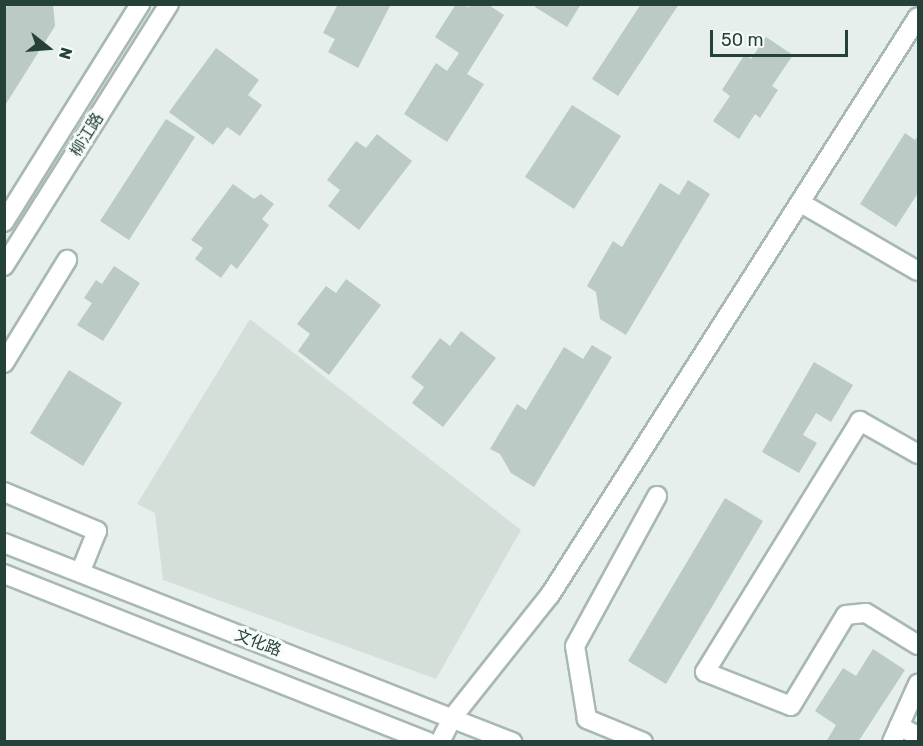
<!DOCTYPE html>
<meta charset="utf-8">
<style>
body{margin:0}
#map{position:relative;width:923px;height:746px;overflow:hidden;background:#e6efeb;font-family:Rubik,"Noto Sans SC",sans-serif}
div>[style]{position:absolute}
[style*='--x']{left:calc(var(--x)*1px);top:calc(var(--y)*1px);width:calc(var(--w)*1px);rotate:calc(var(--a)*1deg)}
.built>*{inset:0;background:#d4dfda}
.building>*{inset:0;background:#bbcac4}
.roads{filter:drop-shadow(2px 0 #a8b8b2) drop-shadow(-2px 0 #a8b8b2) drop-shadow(0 2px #a8b8b2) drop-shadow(0 -2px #a8b8b2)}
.minor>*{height:18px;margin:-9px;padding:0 9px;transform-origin:9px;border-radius:9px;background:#fff}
span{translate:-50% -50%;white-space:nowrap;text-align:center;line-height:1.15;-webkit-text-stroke:6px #f7fbf9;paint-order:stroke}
.street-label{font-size:16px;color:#24423a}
.frame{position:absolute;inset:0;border:6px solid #24423a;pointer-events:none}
.north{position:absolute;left:18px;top:18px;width:60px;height:60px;-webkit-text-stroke:4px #f7fbf9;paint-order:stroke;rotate:107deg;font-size:16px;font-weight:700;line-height:24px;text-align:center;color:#24423a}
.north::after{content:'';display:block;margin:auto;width:21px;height:27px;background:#24423a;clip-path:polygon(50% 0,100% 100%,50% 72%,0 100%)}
.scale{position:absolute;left:710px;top:30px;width:138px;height:27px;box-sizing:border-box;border:3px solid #24423a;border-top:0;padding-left:8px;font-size:18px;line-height:21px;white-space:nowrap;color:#24423a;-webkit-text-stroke:4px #f7fbf9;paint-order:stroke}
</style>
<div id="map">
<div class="built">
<i style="clip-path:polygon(250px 319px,521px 530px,436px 679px,163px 580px,155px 513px,137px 504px)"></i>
</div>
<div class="building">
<i style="clip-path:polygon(9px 4px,53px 4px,55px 26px,4px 107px,4px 11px)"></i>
<i style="clip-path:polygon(338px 4px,391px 4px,358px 68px,328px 52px,335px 39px,323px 33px)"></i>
<i style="clip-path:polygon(456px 4px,469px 7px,471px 4px,487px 4px,504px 15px,467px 74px,484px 84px,447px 142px,404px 114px,436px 63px,447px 71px,459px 53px,435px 37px)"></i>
<i style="clip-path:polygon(536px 4px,581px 4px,567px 27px,535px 7px)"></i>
<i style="clip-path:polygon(641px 4px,679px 4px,618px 96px,592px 79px)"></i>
<i style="clip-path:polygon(766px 37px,793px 55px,772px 86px,778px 90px,760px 118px,755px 114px,739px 139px,713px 121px,730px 96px,722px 90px,745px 54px,751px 59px)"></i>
<i style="clip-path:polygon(216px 48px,259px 80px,248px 95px,262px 105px,240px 136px,227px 127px,213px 145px,169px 112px)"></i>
<i style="clip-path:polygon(572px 105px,621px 136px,574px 209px,525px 177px)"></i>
<i style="clip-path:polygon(166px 119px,195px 137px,129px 240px,100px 221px)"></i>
<i style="clip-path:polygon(905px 133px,915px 140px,918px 135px,918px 193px,896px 227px,860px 204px)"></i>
<i style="clip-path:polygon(377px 134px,412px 161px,359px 230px,328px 206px,340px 190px,327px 180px,356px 141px,366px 148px)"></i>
<i style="clip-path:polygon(688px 180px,710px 194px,626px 335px,600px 319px,596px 292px,587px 286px,613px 241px,622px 247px,660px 183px,679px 195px)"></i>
<i style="clip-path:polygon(233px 184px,254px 199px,261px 194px,274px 204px,262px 219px,269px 225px,237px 269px,231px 264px,221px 278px,195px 259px,203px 248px,191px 240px)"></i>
<i style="clip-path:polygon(114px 266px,140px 283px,103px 341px,77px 325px,92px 303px,84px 298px,96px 280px,102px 284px)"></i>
<i style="clip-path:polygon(346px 279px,381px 305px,329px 375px,298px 351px,310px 334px,297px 324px,326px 286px,336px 293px)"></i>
<i style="clip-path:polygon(461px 331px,496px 358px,443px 427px,412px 403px,424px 387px,411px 377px,440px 338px,450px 346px)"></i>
<i style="clip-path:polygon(592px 345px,612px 357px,534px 487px,511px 473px,500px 454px,490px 449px,517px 404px,526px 410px,564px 347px,583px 359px)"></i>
<i style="clip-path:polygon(814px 362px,853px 385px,831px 422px,816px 413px,803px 435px,817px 443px,799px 473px,762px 452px)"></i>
<i style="clip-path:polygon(69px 370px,122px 403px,83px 466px,30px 433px)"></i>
<i style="clip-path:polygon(725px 498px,763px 521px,666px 684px,628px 661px)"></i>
<i style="clip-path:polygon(873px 649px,905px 670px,858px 742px,826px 742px,836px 725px,815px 711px,843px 668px,856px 676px)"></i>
</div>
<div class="roads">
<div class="minor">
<i style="--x:801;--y:203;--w:135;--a:30.2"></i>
<i style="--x:4;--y:222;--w:257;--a:-58"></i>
<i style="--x:4;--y:266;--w:310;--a:-57.8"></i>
<i style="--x:4;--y:363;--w:121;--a:-58.5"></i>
<i style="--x:918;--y:454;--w:67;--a:-150.4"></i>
<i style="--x:860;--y:421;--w:295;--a:121.7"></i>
<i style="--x:705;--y:672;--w:92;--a:21.6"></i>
<i style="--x:791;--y:706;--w:106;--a:-58.9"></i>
<i style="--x:846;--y:615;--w:20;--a:-6"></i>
<i style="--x:866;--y:613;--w:61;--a:31.6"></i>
<i style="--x:4;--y:492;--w:101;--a:22.8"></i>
<i style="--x:97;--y:531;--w:45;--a:112"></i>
<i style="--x:4;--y:543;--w:546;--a:21.39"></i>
<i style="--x:4;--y:574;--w:456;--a:21.6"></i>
<i style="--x:899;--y:726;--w:21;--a:28"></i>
<i style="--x:440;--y:742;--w:27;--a:-63"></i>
<i style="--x:452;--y:718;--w:157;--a:-51.5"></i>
<i style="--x:550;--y:595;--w:685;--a:-57.52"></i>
<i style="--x:643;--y:742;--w:61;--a:-157.7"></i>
<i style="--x:587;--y:719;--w:74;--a:-99.3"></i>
<i style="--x:575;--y:646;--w:171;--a:-61.3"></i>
<i style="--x:892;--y:742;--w:64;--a:-65.9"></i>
</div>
</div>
<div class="street-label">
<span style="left:87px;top:135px;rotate:-58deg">柳江路</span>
<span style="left:258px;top:643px;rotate:21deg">文化路</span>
</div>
<div class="frame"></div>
<div class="north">N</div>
<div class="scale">50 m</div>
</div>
